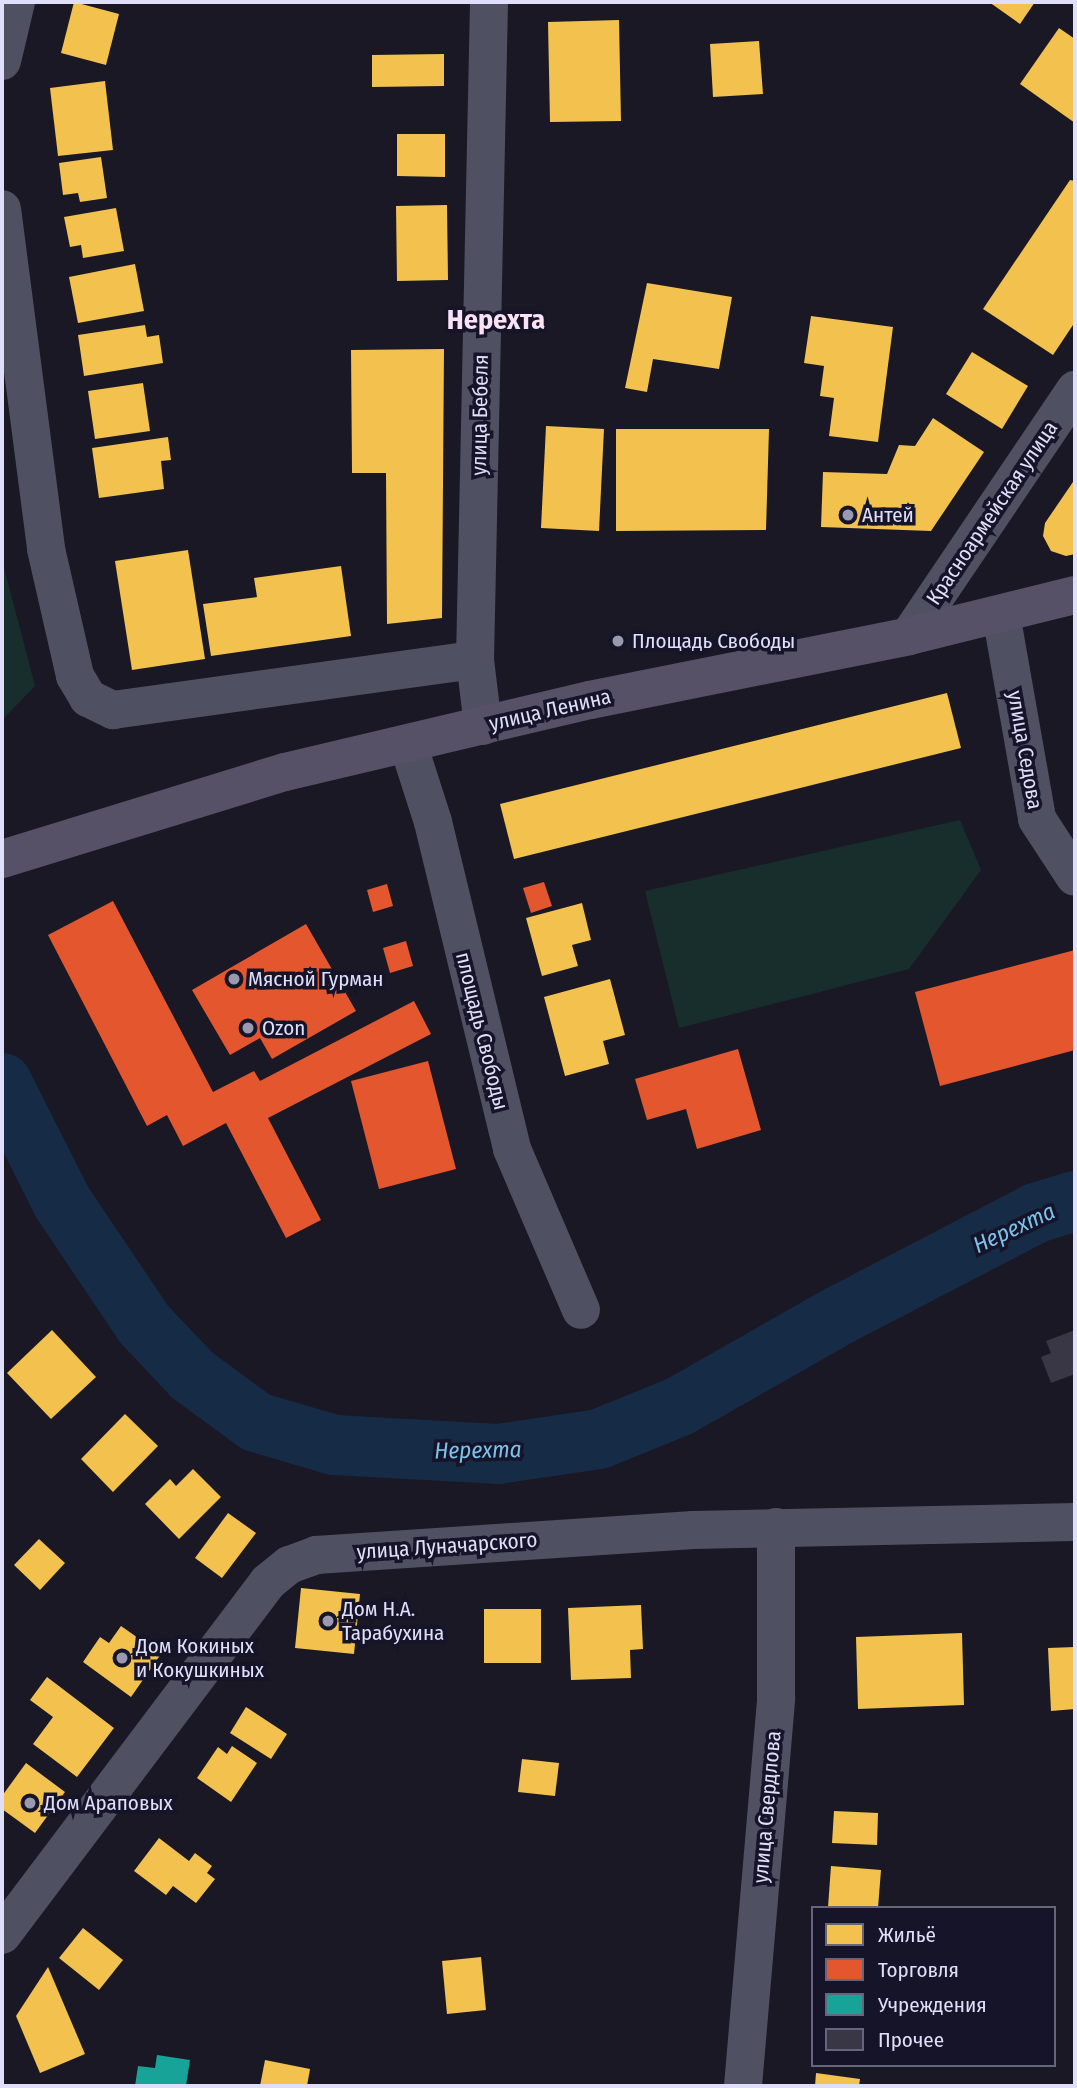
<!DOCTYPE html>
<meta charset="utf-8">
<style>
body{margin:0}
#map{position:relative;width:1077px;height:2088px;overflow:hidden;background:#1a1824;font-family:"Fira Sans Condensed",sans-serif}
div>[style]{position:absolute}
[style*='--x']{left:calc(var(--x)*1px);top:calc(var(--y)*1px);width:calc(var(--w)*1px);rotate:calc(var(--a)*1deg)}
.green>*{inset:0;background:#182e2d}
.homes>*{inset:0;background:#f2c14e}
.shops>*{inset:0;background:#e4572e}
.public>*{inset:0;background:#17a398}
.river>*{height:60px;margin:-30px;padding:0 30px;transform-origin:30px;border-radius:30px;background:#162c46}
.building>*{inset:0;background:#393745}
.minor>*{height:38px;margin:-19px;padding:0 19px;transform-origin:19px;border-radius:19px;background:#4f5062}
.major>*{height:38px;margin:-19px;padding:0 19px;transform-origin:19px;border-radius:19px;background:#565167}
.dots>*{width:19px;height:19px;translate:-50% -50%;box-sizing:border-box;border:4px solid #161428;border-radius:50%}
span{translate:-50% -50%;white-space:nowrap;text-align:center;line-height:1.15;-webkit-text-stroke:7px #161428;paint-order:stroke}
.street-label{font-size:21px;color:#e0dffb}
.poi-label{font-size:21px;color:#e0dffb}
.left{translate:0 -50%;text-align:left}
.water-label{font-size:23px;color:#7bc3ed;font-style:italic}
.district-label{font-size:28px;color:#fbe1f4;font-weight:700}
.frame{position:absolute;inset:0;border:4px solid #e0dffb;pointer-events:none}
.legend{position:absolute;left:811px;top:1906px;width:245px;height:161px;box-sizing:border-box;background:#161428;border:2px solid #67657c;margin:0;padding:9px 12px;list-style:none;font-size:21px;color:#e0dffb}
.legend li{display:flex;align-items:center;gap:14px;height:35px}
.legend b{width:35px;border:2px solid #67657c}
</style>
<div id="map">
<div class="green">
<i style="clip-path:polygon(2px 560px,35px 686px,2px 720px)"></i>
<i style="clip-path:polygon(960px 820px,981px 870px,909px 969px,679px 1028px,645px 891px)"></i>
</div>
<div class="homes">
<i style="clip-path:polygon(74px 2px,119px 14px,106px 65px,61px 53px)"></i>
<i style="clip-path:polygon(989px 2px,1035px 2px,1020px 24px)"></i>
<i style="clip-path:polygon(619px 20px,621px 121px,550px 122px,548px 22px)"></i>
<i style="clip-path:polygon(1059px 28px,1075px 39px,1075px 123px,1020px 84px)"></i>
<i style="clip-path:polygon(759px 41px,763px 94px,713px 97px,710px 44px)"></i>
<i style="clip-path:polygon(444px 54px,444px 86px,372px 87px,372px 55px)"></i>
<i style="clip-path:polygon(105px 81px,113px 150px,58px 156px,50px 88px)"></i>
<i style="clip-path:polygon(397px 134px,445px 134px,445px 177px,397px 176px)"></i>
<i style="clip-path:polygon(101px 157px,107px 198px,80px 202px,78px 193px,63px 195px,59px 163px)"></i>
<i style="clip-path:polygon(1070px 180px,1075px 181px,1075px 322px,1053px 355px,983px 309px)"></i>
<i style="clip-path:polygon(447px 205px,448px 280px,397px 281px,396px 206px)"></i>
<i style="clip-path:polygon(116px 208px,124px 251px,83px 258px,81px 245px,70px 247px,64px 217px)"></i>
<i style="clip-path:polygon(135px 264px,144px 311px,78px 323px,69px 277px)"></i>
<i style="clip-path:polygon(647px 283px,732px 297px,719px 369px,653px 359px,647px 392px,625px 388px)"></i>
<i style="clip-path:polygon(811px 316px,893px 327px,878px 442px,829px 436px,834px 398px,820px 396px,824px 366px,804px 363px)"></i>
<i style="clip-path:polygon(145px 325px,147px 337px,159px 335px,163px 363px,84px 376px,78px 335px)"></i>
<i style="clip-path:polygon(444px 349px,442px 618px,387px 624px,386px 473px,352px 473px,351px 350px)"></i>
<i style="clip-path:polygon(972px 352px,1028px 386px,1002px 429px,946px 394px)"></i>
<i style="clip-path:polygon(143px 383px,150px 431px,95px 439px,88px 391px)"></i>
<i style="clip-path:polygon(933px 418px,984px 452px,931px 531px,821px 527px,823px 472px,887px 474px,899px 445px,915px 446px)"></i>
<i style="clip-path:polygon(546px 426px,604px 429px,599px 531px,541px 528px)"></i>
<i style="clip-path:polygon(616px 429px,769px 429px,766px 530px,616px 531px)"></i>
<i style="clip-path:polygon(168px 437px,171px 460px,161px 461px,164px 489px,99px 498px,92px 448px)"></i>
<i style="clip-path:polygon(1075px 479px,1075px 554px,1066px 556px,1051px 551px,1043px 536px,1045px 523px)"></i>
<i style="clip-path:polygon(188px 550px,205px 659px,132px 670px,115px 561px)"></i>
<i style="clip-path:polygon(341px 566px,351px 636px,211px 656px,203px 604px,257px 597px,254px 578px)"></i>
<i style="clip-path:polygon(947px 693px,961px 748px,514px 859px,500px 804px)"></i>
<i style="clip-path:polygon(582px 903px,591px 940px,572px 945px,578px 966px,542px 976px,526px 918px)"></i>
<i style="clip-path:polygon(610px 979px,625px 1035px,603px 1041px,609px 1064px,565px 1076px,544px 997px)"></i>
<i style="clip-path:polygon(52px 1330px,96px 1377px,51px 1419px,7px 1373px)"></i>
<i style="clip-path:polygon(125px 1414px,158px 1446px,113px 1492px,81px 1459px)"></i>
<i style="clip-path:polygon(193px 1469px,221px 1497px,179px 1539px,145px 1504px,170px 1479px,176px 1486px)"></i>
<i style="clip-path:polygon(228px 1513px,256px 1533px,222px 1578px,195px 1558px)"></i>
<i style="clip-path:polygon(39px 1539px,65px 1563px,40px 1590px,14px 1565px)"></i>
<i style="clip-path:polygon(301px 1588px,360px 1594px,354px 1654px,295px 1648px)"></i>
<i style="clip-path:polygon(641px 1605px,643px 1649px,630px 1650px,631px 1678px,571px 1680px,568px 1608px)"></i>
<i style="clip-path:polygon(484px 1609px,541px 1609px,541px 1663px,484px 1663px)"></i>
<i style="clip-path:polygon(121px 1626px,161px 1654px,131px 1697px,83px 1662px,100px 1637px,109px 1643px)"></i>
<i style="clip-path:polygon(962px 1633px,964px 1705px,858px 1709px,856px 1637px)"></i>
<i style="clip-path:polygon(1075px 1647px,1075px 1709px,1051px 1711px,1048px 1648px)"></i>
<i style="clip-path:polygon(47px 1677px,114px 1728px,77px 1777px,33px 1744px,53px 1717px,30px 1700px)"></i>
<i style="clip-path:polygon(246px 1707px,287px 1734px,271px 1759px,230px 1733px)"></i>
<i style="clip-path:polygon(232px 1746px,257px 1763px,231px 1802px,197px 1778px,218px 1747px,227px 1754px)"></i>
<i style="clip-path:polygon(522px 1759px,559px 1763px,555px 1796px,518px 1792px)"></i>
<i style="clip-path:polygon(26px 1763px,65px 1792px,35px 1833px,2px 1809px,2px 1796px)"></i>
<i style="clip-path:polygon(834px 1811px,878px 1813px,877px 1845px,832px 1843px)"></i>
<i style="clip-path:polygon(159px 1838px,189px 1861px,195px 1853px,212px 1866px,207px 1873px,215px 1879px,196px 1903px,173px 1886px,166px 1895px,134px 1871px)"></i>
<i style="clip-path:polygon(831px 1866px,881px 1870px,878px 1908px,828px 1907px)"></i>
<i style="clip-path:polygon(83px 1928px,123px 1960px,99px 1990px,59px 1958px)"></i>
<i style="clip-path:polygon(481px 1957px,486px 2010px,447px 2014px,442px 1961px)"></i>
<i style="clip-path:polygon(48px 1967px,85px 2054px,40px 2073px,16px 2016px)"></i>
<i style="clip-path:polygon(265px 2060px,310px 2069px,307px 2086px,260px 2086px)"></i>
<i style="clip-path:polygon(816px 2073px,860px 2079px,859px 2086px,815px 2086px)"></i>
</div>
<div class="shops">
<i style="clip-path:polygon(544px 882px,552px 906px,531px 913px,523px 888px)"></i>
<i style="clip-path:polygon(387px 884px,393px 906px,373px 912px,367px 890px)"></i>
<i style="clip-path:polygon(113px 901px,213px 1092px,254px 1071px,260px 1081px,414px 1001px,431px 1034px,268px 1118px,321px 1220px,286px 1238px,226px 1123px,183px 1146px,167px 1115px,147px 1126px,48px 935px)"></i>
<i style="clip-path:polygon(306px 924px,356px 1011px,272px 1059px,260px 1038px,230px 1055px,192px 990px)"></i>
<i style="clip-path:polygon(406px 941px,413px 966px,390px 973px,383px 948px)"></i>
<i style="clip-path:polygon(1075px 950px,1075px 1050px,940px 1086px,915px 992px)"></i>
<i style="clip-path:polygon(738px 1049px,761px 1130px,697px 1149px,686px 1109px,647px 1120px,635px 1079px)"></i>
<i style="clip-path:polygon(428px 1061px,456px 1169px,379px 1189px,351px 1081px)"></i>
</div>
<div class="public">
<i style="clip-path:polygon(157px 2055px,190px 2060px,186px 2086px,135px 2086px,138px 2066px,155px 2068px)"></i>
</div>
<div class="river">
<i style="--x:2;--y:1083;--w:133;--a:63.2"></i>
<i style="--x:62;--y:1202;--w:147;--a:56.1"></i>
<i style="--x:144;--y:1324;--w:70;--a:46.7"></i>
<i style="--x:192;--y:1375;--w:79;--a:36.3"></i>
<i style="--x:256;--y:1422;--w:81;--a:16.4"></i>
<i style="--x:334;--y:1445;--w:164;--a:3.1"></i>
<i style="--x:498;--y:1454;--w:102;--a:-8.4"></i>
<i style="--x:599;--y:1439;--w:85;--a:-22.1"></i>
<i style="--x:678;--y:1407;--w:189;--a:-29.6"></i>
<i style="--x:842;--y:1314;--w:219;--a:-27.5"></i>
<i style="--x:1036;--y:1213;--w:41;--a:-17.1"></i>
</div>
<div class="building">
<i style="clip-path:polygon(1075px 1330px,1075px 1374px,1051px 1383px,1041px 1357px,1051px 1353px,1046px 1341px)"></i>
</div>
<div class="minor">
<i style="--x:2;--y:61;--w:61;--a:-76.7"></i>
<i style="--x:2;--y:209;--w:343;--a:82.6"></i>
<i style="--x:46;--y:549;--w:130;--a:77.1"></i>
<i style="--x:75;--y:676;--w:26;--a:59"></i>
<i style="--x:88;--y:698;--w:28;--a:26"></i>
<i style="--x:113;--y:710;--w:365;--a:-7.9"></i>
<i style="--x:1001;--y:614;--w:208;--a:80"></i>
<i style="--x:1037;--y:819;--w:69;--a:56.8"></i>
<i style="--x:909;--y:636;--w:297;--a:-56"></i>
<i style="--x:483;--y:726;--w:66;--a:-96.9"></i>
<i style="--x:475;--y:660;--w:658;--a:-88.78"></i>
<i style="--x:408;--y:744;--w:82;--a:72.2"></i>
<i style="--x:433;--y:822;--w:336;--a:76.4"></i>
<i style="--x:512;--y:1149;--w:175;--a:66.8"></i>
<i style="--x:2;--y:1935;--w:442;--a:-53"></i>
<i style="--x:268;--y:1582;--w:27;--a:-39"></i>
<i style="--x:289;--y:1565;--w:29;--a:-20"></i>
<i style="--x:316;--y:1555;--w:378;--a:-3.8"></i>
<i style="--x:693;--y:1530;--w:382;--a:-1.2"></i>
<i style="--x:743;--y:2086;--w:389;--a:-85.1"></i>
<i style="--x:776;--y:1698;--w:171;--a:-90"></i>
</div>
<div class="major">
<i style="--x:2;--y:859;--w:296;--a:-17.1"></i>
<i style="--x:285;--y:772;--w:313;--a:-13.3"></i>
<i style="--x:590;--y:700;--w:325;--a:-11.3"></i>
<i style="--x:909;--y:636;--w:171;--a:-13.9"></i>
</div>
<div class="dots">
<i style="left:848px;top:515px;background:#9b99b0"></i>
<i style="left:618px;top:641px;background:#9b99b0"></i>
<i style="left:234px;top:979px;background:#9b99b0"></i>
<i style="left:248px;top:1028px;background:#9b99b0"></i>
<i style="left:328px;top:1621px;background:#9b99b0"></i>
<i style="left:122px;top:1658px;background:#9b99b0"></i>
<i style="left:30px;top:1803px;background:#9b99b0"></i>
</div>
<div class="street-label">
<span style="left:480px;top:415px;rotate:-89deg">улица Бебеля</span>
<span style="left:992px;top:513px;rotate:-56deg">Красноармейская улица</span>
<span style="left:550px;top:710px;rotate:-13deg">улица Ленина</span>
<span style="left:1025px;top:750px;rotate:80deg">улица Седова</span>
<span style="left:482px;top:1031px;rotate:76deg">площадь Свободы</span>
<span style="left:447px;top:1546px;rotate:-4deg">улица Луначарского</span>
<span style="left:767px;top:1807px;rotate:-85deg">улица Свердлова</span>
</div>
<div class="poi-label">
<span class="left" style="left:862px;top:515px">Антей</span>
<span class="left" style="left:632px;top:641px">Площадь Свободы</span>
<span class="left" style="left:248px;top:979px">Мясной Гурман</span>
<span class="left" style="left:262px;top:1028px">Ozon</span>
<span class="left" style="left:342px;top:1621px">Дом Н.А.<br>Тарабухина</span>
<span class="left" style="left:136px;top:1658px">Дом Кокиных<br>и Кокушкиных</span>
<span class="left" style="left:44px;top:1803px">Дом Араповых</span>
</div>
<div class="water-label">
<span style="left:1014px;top:1228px;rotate:-25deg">Нерехта</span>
<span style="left:478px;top:1450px;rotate:-1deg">Нерехта</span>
</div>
<div class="district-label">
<span style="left:496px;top:320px">Нерехта</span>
</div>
<div class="frame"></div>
<ul class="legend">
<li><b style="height:19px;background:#f2c14e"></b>Жильё</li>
<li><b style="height:19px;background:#e4572e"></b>Торговля</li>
<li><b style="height:19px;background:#17a398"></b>Учреждения</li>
<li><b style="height:19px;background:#393745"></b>Прочее</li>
</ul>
</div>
